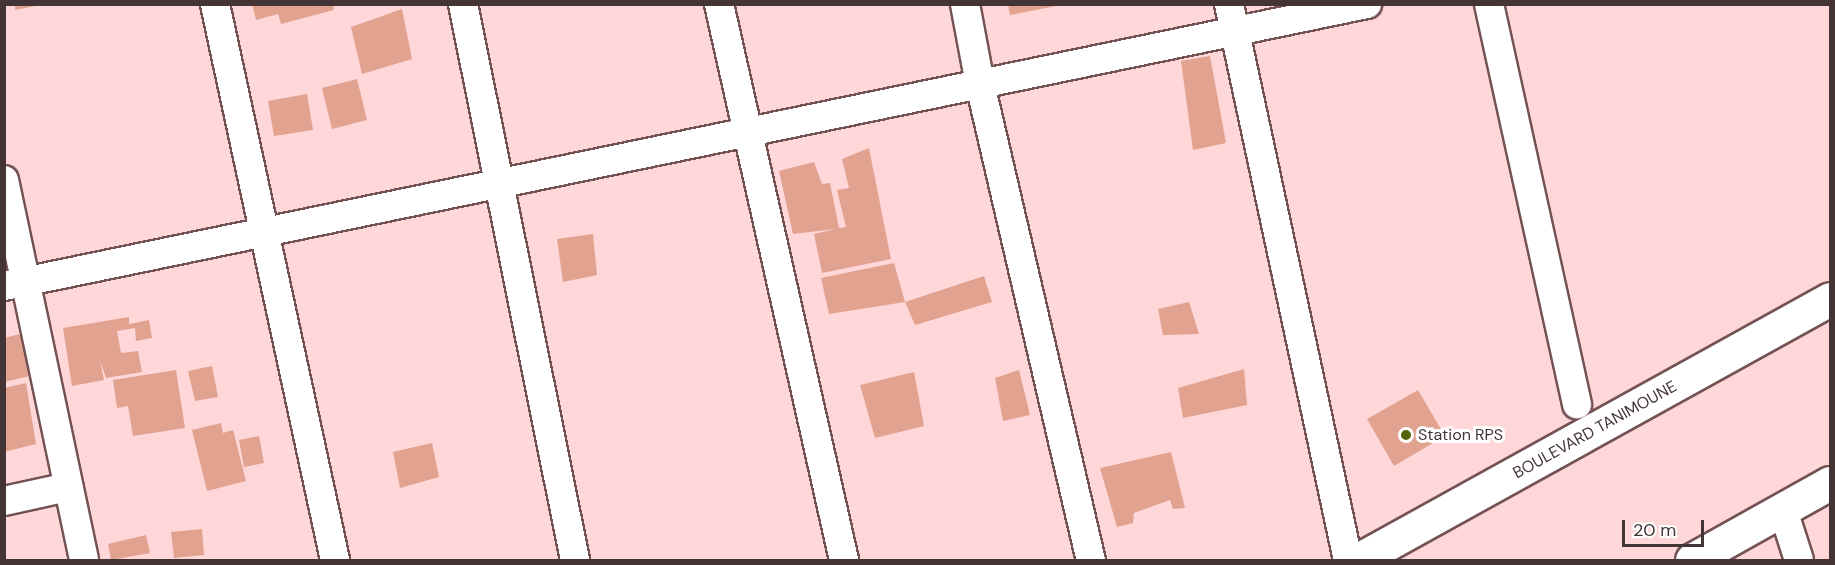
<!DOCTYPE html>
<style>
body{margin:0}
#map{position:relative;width:1835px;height:565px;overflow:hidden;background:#ffd7d9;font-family:"DM Sans",sans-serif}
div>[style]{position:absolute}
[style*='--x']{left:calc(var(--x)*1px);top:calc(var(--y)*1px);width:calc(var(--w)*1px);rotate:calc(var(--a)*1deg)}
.building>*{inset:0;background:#e2a290}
.roads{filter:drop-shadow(2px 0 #735254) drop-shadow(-2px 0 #735254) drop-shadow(0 2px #735254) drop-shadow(0 -2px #735254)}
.minor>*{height:28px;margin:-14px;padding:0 14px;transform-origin:14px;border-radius:14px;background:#fff}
.major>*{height:33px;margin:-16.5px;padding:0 16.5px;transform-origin:16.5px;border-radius:16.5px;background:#fff}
.dots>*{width:16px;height:16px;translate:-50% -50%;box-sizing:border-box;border:3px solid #fff;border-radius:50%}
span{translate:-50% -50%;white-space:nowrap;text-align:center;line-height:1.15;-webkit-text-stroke:6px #fff;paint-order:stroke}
.street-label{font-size:16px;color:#443435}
.poi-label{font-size:16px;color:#443435}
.left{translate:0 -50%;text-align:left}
.frame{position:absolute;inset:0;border:6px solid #443435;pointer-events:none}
.scale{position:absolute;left:1622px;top:520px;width:82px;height:27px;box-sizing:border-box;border:3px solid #443435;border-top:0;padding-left:8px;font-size:18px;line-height:21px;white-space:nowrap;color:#443435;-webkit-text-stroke:4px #fff;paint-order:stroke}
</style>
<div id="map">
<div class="building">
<i style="clip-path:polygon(15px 4px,35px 4px,35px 6px,15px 10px)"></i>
<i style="clip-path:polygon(252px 4px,333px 4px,334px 10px,281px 24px,278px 14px,256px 20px)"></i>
<i style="clip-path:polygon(1008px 4px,1056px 4px,1056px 6px,1010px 15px)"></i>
<i style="clip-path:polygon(402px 9px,412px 59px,362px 74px,351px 27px)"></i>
<i style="clip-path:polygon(1210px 56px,1226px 143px,1193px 150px,1181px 61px)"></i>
<i style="clip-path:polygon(357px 79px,367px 120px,332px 129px,322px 88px)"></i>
<i style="clip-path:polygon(307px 94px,313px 130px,274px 136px,268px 101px)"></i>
<i style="clip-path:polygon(869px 148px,891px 259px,822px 273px,814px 234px,835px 229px,793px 234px,779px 171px,814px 162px,822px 184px,830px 183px,839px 228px,846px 227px,837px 190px,849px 188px,842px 159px)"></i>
<i style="clip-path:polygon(593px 234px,597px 275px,563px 282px,557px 239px)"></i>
<i style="clip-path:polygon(894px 263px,905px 302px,829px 314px,821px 278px)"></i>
<i style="clip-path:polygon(984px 276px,992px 302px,915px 325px,905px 302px)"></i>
<i style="clip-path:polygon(1189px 302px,1199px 334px,1163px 335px,1158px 309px)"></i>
<i style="clip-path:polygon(129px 317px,129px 324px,149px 320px,152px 338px,136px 341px,135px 328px,117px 331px,121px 353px,138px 351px,142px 372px,106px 378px,100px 360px,104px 380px,72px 386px,63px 328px)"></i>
<i style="clip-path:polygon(20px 334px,30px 376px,4px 382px,4px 338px)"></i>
<i style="clip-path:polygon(212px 366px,218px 397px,195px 401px,188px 371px)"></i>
<i style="clip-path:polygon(1244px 369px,1247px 405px,1183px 418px,1178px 388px)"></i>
<i style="clip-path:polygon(176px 370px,185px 428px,133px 436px,128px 406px,117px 408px,113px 380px)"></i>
<i style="clip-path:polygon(1019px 370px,1030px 415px,1003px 421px,995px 378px)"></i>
<i style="clip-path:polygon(914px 372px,924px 426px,875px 438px,860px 385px)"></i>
<i style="clip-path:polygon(26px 383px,36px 444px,4px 452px,4px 388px)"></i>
<i style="clip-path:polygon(1418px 390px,1445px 436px,1394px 466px,1367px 419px)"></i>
<i style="clip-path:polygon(221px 423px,223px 433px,233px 430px,246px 481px,207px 491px,192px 430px)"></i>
<i style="clip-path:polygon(259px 436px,264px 463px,244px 467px,239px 440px)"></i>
<i style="clip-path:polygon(432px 443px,439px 477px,400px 488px,393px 452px)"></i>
<i style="clip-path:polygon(1171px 452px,1185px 508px,1173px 509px,1170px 500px,1134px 513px,1133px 523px,1117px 527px,1100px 468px)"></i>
<i style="clip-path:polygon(202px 529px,204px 555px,174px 558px,171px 532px)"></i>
<i style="clip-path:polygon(146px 535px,150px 553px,111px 560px,108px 544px)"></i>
</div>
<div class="roads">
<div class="minor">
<i style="--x:215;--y:4;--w:569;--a:77.82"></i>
<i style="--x:463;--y:4;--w:567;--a:78.61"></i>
<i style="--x:719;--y:4;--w:570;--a:77.33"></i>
<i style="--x:965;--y:4;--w:81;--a:79.4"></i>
<i style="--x:980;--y:84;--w:489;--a:76.9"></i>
<i style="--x:1229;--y:4;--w:569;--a:77.92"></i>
<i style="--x:1489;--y:4;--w:410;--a:77.6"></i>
<i style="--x:4;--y:180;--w:388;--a:78.1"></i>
<i style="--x:4;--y:286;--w:1392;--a:-11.69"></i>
<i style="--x:4;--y:501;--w:66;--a:-12.3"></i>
<i style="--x:1783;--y:510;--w:52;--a:72.3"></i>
</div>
<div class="major">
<i style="--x:1358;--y:560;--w:539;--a:-28.94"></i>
<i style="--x:1692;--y:560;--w:158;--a:-29.2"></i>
</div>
</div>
<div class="dots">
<i style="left:1406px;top:435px;background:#566409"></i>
</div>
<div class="street-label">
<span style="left:1595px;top:430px;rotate:-29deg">BOULEVARD TANIMOUNE</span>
</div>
<div class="poi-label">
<span class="left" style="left:1418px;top:435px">Station RPS</span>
</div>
<div class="frame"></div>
<div class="scale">20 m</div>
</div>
